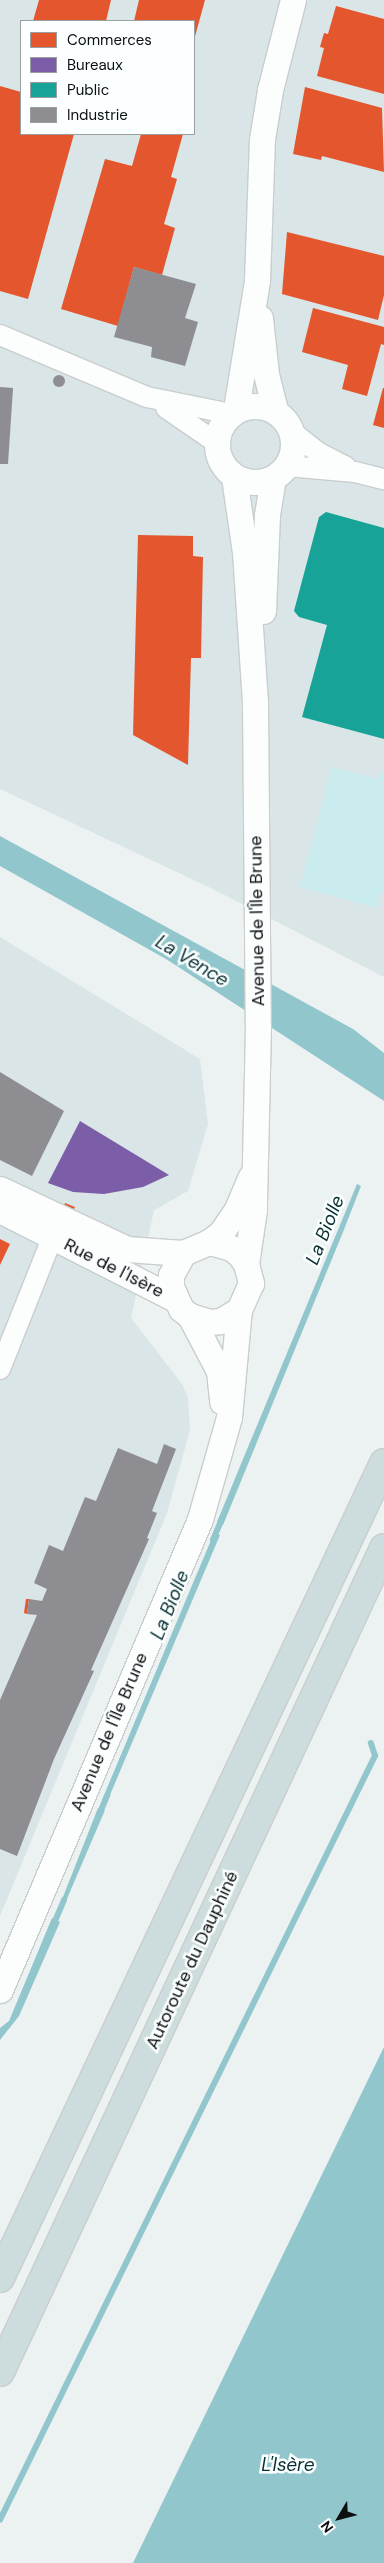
<!DOCTYPE html>
<meta charset="utf-8">
<style>
body{margin:0}
#map{position:relative;width:384px;height:2563px;overflow:hidden;background:#ecf1f1;font-family:"DM Sans",sans-serif}
div>[style]{position:absolute}
[style*='--x']{left:calc(var(--x)*1px);top:calc(var(--y)*1px);width:calc(var(--w)*1px);rotate:calc(var(--a)*1deg)}
.built>*{inset:0;background:#d9e5e6}
.green>*{inset:0;background:#caebee}
.water>*{inset:0;background:#91c6cc}
.shops>*{inset:0;background:#e4572e}
.offices>*{inset:0;background:#7b5ea7}
.public>*{inset:0;background:#17a398}
.industry>*{inset:0;background:#8d8d92}
.round{border-radius:50%}
.stream>*{height:5.5px;margin:-2.75px;padding:0 2.75px;transform-origin:2.75px;border-radius:2.75px;background:#91c6cc}
.roads{filter:drop-shadow(1px 0 #c9cdcd) drop-shadow(-1px 0 #c9cdcd) drop-shadow(0 1px #c9cdcd) drop-shadow(0 -1px #c9cdcd)}
.minor>*{height:20px;margin:-10px;padding:0 10px;transform-origin:10px;border-radius:10px;background:#fcfdfd}
.tertiary>*{height:25px;margin:-12.5px;padding:0 12.5px;transform-origin:12.5px;border-radius:12.5px;background:#fcfdfd}
.tertiary>.ring{margin:-12.5px;padding:0;box-sizing:content-box;background:none;border:25px solid #fcfdfd;border-radius:50%}
.motorway>*{height:28px;margin:-14px;padding:0 14px;transform-origin:14px;border-radius:14px;background:#cdddde}
span{translate:-50% -50%;white-space:nowrap;text-align:center;line-height:1.15;-webkit-text-stroke:5px #fbffff;paint-order:stroke}
.street-label{font-size:18px;color:#0d1010}
.water-label{font-size:19px;color:#0a3034;font-style:italic}
.legend{position:absolute;left:20px;top:20px;width:175px;height:115px;box-sizing:border-box;background:#fbffff;border:1px solid #9c9f9f;margin:0;padding:6px 9px;list-style:none;font-size:15px;color:#0d1010}
.legend li{display:flex;align-items:center;gap:10px;height:25px}
.legend b{width:25px;border:1px solid #9c9f9f}
.north{position:absolute;left:314px;top:2493px;width:50px;height:50px;-webkit-text-stroke:4px #fbffff;paint-order:stroke;rotate:233deg;font-size:14px;font-weight:700;line-height:20px;text-align:center;color:#0d1010}
.north::after{content:'';display:block;margin:auto;width:18px;height:22px;background:#0d1010;clip-path:polygon(50% 0,100% 100%,50% 72%,0 100%)}
</style>
<div id="map">
<div class="built">
<i style="clip-path:polygon(evenodd,0 0,384px 0,384px 977px,213px 889px,0 789px,0 0,21px 21px,194px 21px,194px 134px,21px 134px,21px 21px)"></i>
<i style="clip-path:polygon(0 937px,200px 1059px,208px 1124px,188px 1191px,154px 1210px,131px 1318px,182px 1384px,188px 1398px,190px 1430px,167px 1513px,0 1916px)"></i>
</div>
<div class="green">
<i style="clip-path:polygon(332px 767px,377px 779px,380px 772px,384px 773px,384px 893px,381px 892px,376px 908px,300px 887px)"></i>
</div>
<div class="water">
<i style="clip-path:polygon(0 836px,353px 1029px,384px 1053px,384px 1101px,166px 959px,0 866px)"></i>
<i style="clip-path:polygon(357px 1184px,361px 1186px,343px 1232px,223px 1525px,217px 1522px)"></i>
<i style="clip-path:polygon(214px 1533px,220px 1535px,107px 1802px,102px 1800px)"></i>
<i style="clip-path:polygon(98px 1808px,105px 1810px,63px 1908px,59px 1907px)"></i>
<i style="clip-path:polygon(52px 1918px,60px 1922px,19px 2016px,0 2040px,0 2028px,9px 2021px)"></i>
<i style="clip-path:polygon(384px 2047px,384px 2563px,133px 2563px)"></i>
</div>
<div class="shops">
<i style="clip-path:polygon(39px 0,111px 0,106px 21px,33px 21px)"></i>
<i style="clip-path:polygon(139px 0,205px 0,194px 40px,194px 21px,134px 21px)"></i>
<i style="clip-path:polygon(336px 6px,384px 19px,384px 94px,317px 76px,324px 48px,320px 47px,324px 33px,328px 34px)"></i>
<i style="clip-path:polygon(0 86px,21px 92px,21px 134px,74px 134px,28px 299px,0 291px)"></i>
<i style="clip-path:polygon(305px 87px,382px 108px,384px 172px,322px 156px,321px 160px,293px 154px)"></i>
<i style="clip-path:polygon(141px 134px,183px 134px,171px 177px,177px 179px,164px 224px,175px 228px,162px 275px,134px 267px,118px 326px,61px 309px,105px 159px,132px 166px)"></i>
<i style="clip-path:polygon(287px 232px,384px 256px,384px 295px,378px 320px,282px 294px)"></i>
<i style="clip-path:polygon(313px 308px,384px 327px,384px 345px,381px 344px,367px 396px,342px 389px,348px 365px,302px 352px)"></i>
<i style="clip-path:polygon(383px 388px,384px 388px,384px 428px,373px 425px)"></i>
<i style="clip-path:polygon(138px 535px,193px 536px,193px 556px,203px 557px,201px 658px,191px 658px,188px 765px,133px 735px)"></i>
<i style="clip-path:polygon(65px 1203px,75px 1207px,72px 1213px,63px 1208px)"></i>
<i style="clip-path:polygon(0 1239px,10px 1244px,0 1265px)"></i>
<i style="clip-path:polygon(26px 1599px,29px 1599px,27px 1614px,24px 1613px)"></i>
</div>
<div class="offices">
<i style="clip-path:polygon(80px 1121px,169px 1175px,143px 1187px,104px 1194px,73px 1192px,48px 1183px)"></i>
</div>
<div class="public">
<i style="clip-path:polygon(326px 512px,384px 528px,384px 739px,302px 717px,327px 625px,299px 617px,294px 611px,319px 517px)"></i>
</div>
<div class="industry">
<i style="clip-path:polygon(134px 267px,196px 284px,185px 318px,198px 322px,185px 366px,151px 357px,152px 347px,114px 337px)"></i>
<i class="round" style="left:53px;top:375px;width:12px;height:12px"></i>
<i style="clip-path:polygon(0 387px,13px 388px,8px 464px,0 464px)"></i>
<i style="clip-path:polygon(0 1072px,64px 1111px,32px 1176px,0 1160px)"></i>
<i style="clip-path:polygon(164px 1444px,176px 1449px,152px 1511px,157px 1513px,147px 1538px,149px 1539px,91px 1670px,94px 1671px,54px 1759px,17px 1856px,0 1849px,0 1700px,37px 1615px,27px 1614px,29px 1599px,42px 1601px,47px 1589px,34px 1583px,49px 1545px,63px 1551px,85px 1497px,96px 1501px,118px 1448px,157px 1464px)"></i>
</div>
<div class="stream">
<i style="--x:213;--y:1540;--w:25;--a:-67"></i>
<i style="--x:99;--y:1815;--w:21;--a:-67"></i>
<i style="--x:53;--y:1926;--w:28;--a:-67"></i>
<i style="--x:0;--y:2520;--w:851;--a:-63.86"></i>
<i style="--x:375;--y:1756;--w:13;--a:-108"></i>
</div>
<div class="roads">
<div class="minor">
<i style="--x:0;--y:335;--w:160;--a:22.9"></i>
<i style="--x:147;--y:397;--w:86;--a:11.4"></i>
<i style="--x:166;--y:408;--w:62;--a:34.5"></i>
<i style="--x:292;--y:432;--w:34;--a:38"></i>
<i style="--x:319;--y:453;--w:30;--a:27"></i>
<i style="--x:287;--y:466;--w:68;--a:5"></i>
<i style="--x:355;--y:472;--w:30;--a:14"></i>
<i style="--x:0;--y:1369;--w:143;--a:-68.3"></i>
</div>
<div class="tertiary">
<i style="--x:260;--y:318;--w:56;--a:83.9"></i>
<i style="--x:266;--y:374;--w:38;--a:76"></i>
<i class="ring" style="left:217px;top:406px;width:51px;height:51px"></i>
<i style="--x:236;--y:409;--w:130;--a:-80.7"></i>
<i style="--x:257;--y:281;--w:142;--a:-88"></i>
<i style="--x:262;--y:139;--w:50;--a:-80.7"></i>
<i style="--x:270;--y:90;--w:93;--a:-75.7"></i>
<i style="--x:234;--y:477;--w:76;--a:81.7"></i>
<i style="--x:245;--y:552;--w:151;--a:86.2"></i>
<i style="--x:255;--y:703;--w:324;--a:89.5"></i>
<i style="--x:258;--y:1027;--w:183;--a:91.3"></i>
<i style="--x:254;--y:1210;--w:55;--a:98.4"></i>
<i style="--x:263;--y:611;--w:96;--a:-87.6"></i>
<i style="--x:267;--y:515;--w:37;--a:-81"></i>
<i style="--x:0;--y:1189;--w:140;--a:25.3"></i>
<i style="--x:127;--y:1249;--w:56;--a:4.1"></i>
<i style="--x:0;--y:1210;--w:196;--a:27"></i>
<i style="--x:209;--y:1242;--w:23;--a:15"></i>
<i style="--x:231;--y:1248;--w:11;--a:38"></i>
<i style="--x:240;--y:1255;--w:11;--a:56"></i>
<i style="--x:246;--y:1264;--w:20;--a:75"></i>
<i style="--x:251;--y:1283;--w:30;--a:114"></i>
<i style="--x:239;--y:1310;--w:21;--a:149"></i>
<i style="--x:221;--y:1321;--w:11;--a:175"></i>
<i style="--x:210;--y:1322;--w:21;--a:-163"></i>
<i style="--x:190;--y:1316;--w:11;--a:-142"></i>
<i style="--x:181;--y:1309;--w:24;--a:-114"></i>
<i style="--x:171;--y:1287;--w:12;--a:-90"></i>
<i style="--x:171;--y:1275;--w:25;--a:-61"></i>
<i style="--x:183;--y:1253;--w:28;--a:-23"></i>
<i style="--x:209;--y:1242;--w:15;--a:-37"></i>
<i style="--x:221;--y:1233;--w:29;--a:-56"></i>
<i style="--x:237;--y:1209;--w:34;--a:-67"></i>
<i style="--x:190;--y:1316;--w:62;--a:62.2"></i>
<i style="--x:219;--y:1371;--w:31;--a:84"></i>
<i style="--x:0;--y:1990;--w:512;--a:-66.99"></i>
<i style="--x:200;--y:1519;--w:106;--a:-74.1"></i>
<i style="--x:229;--y:1417;--w:107;--a:-84.7"></i>
</div>
<div class="motorway">
<i style="--x:0;--y:2278;--w:901;--a:-64.77"></i>
<i style="--x:0;--y:2372;--w:909;--a:-65.01"></i>
</div>
</div>
<div class="street-label">
<span style="left:257px;top:921px;rotate:-91deg">Avenue de l'Île Brune</span>
<span style="left:114px;top:1268px;rotate:27deg">Rue de l'Isère</span>
<span style="left:109px;top:1732px;rotate:-67deg">Avenue de l'Île Brune</span>
<span style="left:192px;top:1960px;rotate:-65deg">Autoroute du Dauphiné</span>
</div>
<div class="water-label">
<span style="left:192px;top:961px;rotate:31deg">La Vence</span>
<span style="left:325px;top:1230px;rotate:-68deg">La Biolle</span>
<span style="left:170px;top:1605px;rotate:-68deg">La Biolle</span>
<span style="left:288px;top:2465px">L'Isère</span>
</div>
<ul class="legend">
<li><b style="height:14px;background:#e4572e"></b>Commerces</li>
<li><b style="height:14px;background:#7b5ea7"></b>Bureaux</li>
<li><b style="height:14px;background:#17a398"></b>Public</li>
<li><b style="height:14px;background:#8d8d92"></b>Industrie</li>
</ul>
<div class="north">N</div>
</div>
